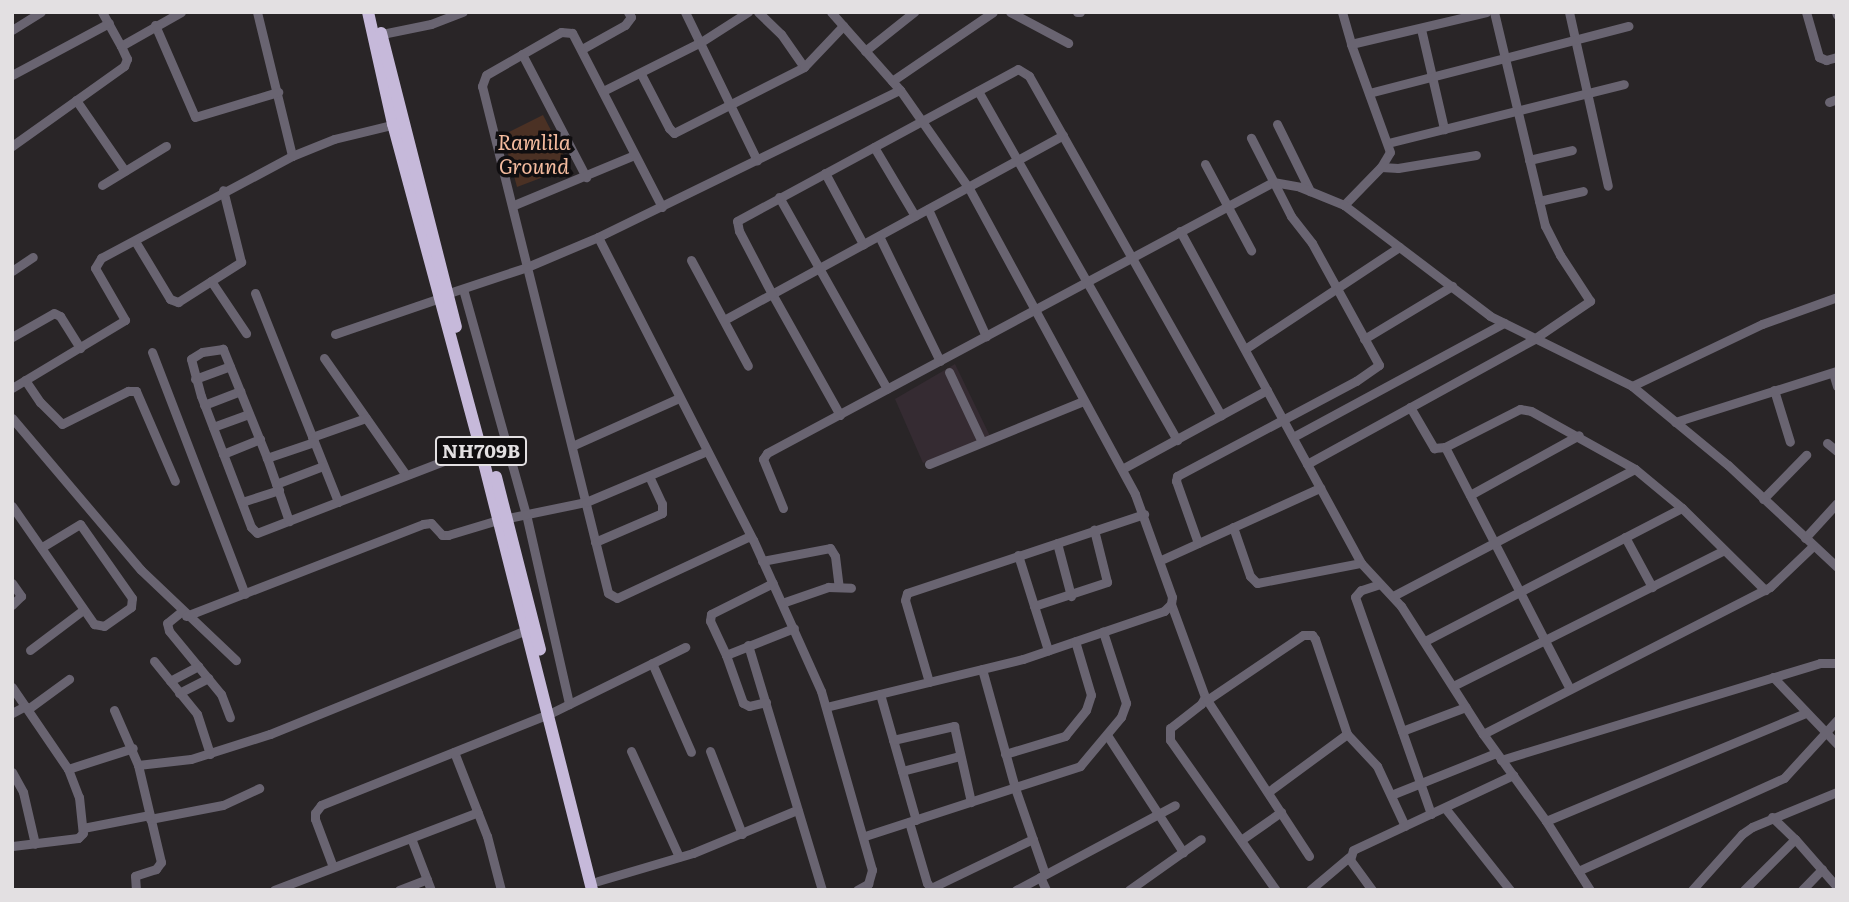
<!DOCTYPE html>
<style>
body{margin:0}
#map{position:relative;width:1849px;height:902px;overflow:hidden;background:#292527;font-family:Literata,serif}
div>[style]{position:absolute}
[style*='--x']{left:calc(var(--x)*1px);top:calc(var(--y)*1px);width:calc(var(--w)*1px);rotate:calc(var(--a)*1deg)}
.built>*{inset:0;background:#352b32}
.green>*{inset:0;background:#4b3124}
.minor>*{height:9px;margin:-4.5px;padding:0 4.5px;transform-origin:4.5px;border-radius:4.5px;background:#696471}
.highway>*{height:12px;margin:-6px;padding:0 6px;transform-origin:6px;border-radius:6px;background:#c6b9da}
span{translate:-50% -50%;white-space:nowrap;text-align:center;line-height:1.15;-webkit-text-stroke:7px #100e10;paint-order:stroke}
.shield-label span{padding:2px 5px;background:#100e10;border:2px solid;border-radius:5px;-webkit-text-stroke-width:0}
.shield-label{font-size:19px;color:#e3e0e2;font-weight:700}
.park-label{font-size:21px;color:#f4bb9e;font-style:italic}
.frame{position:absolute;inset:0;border:14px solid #e3e0e2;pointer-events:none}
</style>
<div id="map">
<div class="built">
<i style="clip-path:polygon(955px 364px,990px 436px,923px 463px,895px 399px)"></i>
</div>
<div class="green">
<i style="clip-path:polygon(543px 115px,570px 167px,517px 187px,503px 135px)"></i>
</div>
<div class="minor">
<i style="--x:102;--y:12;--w:39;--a:61"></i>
<i style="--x:257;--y:12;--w:148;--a:76.3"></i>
<i style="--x:685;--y:12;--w:165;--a:64.1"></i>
<i style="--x:758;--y:12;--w:32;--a:44"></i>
<i style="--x:781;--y:34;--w:40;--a:55.1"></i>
<i style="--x:1010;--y:12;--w:66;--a:28.1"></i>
<i style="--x:1077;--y:12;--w:3;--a:0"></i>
<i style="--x:1342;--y:12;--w:33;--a:74"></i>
<i style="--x:1569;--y:12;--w:178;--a:77.4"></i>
<i style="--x:1806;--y:12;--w:47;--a:73.9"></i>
<i style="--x:1819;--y:57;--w:8;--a:23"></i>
<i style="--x:1826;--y:60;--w:11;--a:-15"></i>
<i style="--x:1836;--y:12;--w:3;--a:72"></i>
<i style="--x:155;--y:25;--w:100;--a:66.5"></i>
<i style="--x:195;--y:117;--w:87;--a:-16.8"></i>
<i style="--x:1421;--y:29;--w:103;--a:77"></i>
<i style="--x:12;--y:30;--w:34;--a:-32"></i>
<i style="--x:382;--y:34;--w:50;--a:-11.5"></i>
<i style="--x:431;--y:24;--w:34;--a:-21"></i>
<i style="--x:582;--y:49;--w:49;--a:-29.2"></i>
<i style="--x:625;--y:25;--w:10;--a:-53"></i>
<i style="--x:631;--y:17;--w:6;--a:-121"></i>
<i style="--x:865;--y:51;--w:63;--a:-38.5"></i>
<i style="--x:522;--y:54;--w:139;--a:62.5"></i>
<i style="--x:641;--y:74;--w:61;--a:62.6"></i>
<i style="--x:669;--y:128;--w:7;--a:45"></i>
<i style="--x:674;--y:133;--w:146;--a:-26.9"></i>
<i style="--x:804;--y:67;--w:57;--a:-46.4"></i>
<i style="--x:12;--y:75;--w:110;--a:-28.2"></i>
<i style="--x:892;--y:81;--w:122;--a:-34.3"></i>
<i style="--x:603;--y:91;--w:110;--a:-26.6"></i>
<i style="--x:701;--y:42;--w:56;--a:-32.6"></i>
<i style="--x:978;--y:91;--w:402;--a:60.3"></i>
<i style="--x:1369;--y:93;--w:268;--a:-14.5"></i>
<i style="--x:76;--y:100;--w:86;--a:55.4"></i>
<i style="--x:1829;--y:102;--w:9;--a:-21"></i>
<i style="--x:1277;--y:124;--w:75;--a:63.8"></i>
<i style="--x:1388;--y:143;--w:243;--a:-14"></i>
<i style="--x:12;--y:146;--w:138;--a:-35.5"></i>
<i style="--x:124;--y:66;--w:8;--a:-67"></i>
<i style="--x:127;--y:59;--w:14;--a:-115"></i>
<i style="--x:121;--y:46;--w:69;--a:-29.5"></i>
<i style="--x:874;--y:147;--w:80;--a:59.3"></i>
<i style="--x:1529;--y:160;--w:44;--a:-13.1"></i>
<i style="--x:1205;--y:164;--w:98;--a:61.9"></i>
<i style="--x:1381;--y:167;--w:17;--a:3"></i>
<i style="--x:1398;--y:168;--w:79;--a:-9.5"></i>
<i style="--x:825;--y:173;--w:81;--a:61.8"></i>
<i style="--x:102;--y:185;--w:75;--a:-31.4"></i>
<i style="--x:779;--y:197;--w:220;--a:60.6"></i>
<i style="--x:1539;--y:201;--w:45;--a:-12.8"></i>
<i style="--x:514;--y:205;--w:130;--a:-22.6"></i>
<i style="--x:1344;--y:205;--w:53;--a:-45.8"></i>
<i style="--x:1381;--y:167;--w:17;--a:-59"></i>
<i style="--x:1390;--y:152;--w:115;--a:-109.9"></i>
<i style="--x:1351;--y:44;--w:139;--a:-13.3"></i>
<i style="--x:662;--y:207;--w:196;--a:-117.3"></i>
<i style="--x:572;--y:33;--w:11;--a:-175"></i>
<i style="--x:561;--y:32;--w:86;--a:150.2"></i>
<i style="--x:486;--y:75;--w:12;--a:110"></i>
<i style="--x:482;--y:86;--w:522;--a:76.04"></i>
<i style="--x:608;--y:593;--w:10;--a:29"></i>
<i style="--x:617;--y:598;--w:147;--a:-25"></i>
<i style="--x:928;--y:209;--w:140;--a:65.5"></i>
<i style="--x:1180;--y:231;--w:378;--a:61.4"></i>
<i style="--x:1361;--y:563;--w:59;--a:47.1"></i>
<i style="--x:1401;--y:606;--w:152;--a:57.4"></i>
<i style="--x:1483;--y:734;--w:107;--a:54.1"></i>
<i style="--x:1546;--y:821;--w:82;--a:57.5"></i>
<i style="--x:879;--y:236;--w:139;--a:64"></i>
<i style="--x:135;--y:241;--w:68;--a:58.9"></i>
<i style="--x:170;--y:299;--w:9;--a:21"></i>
<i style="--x:178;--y:302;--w:75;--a:-32.4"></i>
<i style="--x:241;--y:262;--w:74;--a:-104"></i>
<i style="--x:691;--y:260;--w:120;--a:61.7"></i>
<i style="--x:12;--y:271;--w:25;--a:-34"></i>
<i style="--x:211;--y:281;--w:63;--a:56.1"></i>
<i style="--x:463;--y:289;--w:234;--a:74.4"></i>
<i style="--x:526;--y:514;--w:195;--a:77.2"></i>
<i style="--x:255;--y:293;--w:225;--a:68.3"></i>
<i style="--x:443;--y:295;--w:89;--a:-18.4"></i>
<i style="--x:527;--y:267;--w:77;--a:-22.9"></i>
<i style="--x:724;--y:320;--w:386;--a:-28.6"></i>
<i style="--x:335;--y:334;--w:111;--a:-18.9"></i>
<i style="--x:12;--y:337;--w:48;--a:-29.7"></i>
<i style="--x:54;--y:313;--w:7;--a:27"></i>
<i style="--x:60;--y:316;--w:38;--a:58"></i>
<i style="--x:1364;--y:339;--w:103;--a:-31.1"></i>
<i style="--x:1245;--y:349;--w:185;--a:-33.5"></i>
<i style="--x:152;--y:352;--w:259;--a:69"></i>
<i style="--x:324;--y:358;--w:143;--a:55"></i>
<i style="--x:949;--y:372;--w:77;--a:64.8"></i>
<i style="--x:1833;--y:373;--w:14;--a:73"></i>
<i style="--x:195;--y:379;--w:37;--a:-20"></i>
<i style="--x:25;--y:380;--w:27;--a:56"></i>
<i style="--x:40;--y:402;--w:31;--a:45"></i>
<i style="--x:62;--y:424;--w:74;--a:-26.6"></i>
<i style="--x:128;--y:391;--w:8;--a:0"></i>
<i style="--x:136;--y:391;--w:98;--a:66.6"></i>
<i style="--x:1632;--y:386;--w:144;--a:-25.5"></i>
<i style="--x:1762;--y:324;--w:80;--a:-19.8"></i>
<i style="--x:12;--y:388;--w:132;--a:-31"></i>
<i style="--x:125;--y:320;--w:60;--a:-120"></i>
<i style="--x:95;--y:268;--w:12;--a:-59"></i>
<i style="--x:101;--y:258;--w:217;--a:-28.1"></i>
<i style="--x:292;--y:156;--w:45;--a:-22"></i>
<i style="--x:334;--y:139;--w:67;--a:-13.8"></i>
<i style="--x:1774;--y:390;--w:54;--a:72.9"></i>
<i style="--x:204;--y:405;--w:39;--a:-21"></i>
<i style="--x:1410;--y:407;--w:48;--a:59.7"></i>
<i style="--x:1434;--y:448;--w:11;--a:-5"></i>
<i style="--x:1445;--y:447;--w:272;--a:62.7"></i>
<i style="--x:840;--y:415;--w:139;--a:-119.3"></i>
<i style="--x:772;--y:294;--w:71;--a:-117.6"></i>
<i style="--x:739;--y:231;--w:10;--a:-101"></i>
<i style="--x:737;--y:221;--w:319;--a:-28.4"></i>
<i style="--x:1018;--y:69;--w:13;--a:32"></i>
<i style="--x:1029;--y:76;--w:390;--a:60.5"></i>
<i style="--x:12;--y:418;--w:199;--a:49.7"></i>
<i style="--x:141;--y:570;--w:131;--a:43.5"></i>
<i style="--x:1675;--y:422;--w:170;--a:-17.5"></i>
<i style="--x:213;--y:427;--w:38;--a:-20"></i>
<i style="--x:312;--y:437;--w:57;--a:-19.4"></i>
<i style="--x:1293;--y:437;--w:240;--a:-28.4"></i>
<i style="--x:314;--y:442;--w:50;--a:161.2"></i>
<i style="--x:267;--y:458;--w:118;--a:-112"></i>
<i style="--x:223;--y:349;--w:21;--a:172"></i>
<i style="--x:202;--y:352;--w:13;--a:148"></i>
<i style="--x:191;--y:359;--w:38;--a:75"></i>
<i style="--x:201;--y:396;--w:140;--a:69.1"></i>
<i style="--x:251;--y:527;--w:8;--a:45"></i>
<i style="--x:257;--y:533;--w:239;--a:-21.1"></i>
<i style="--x:1827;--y:443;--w:13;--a:39"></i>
<i style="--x:572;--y:446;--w:117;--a:-24.2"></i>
<i style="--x:1445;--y:447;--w:84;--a:-26.9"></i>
<i style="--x:1520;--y:409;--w:11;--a:10"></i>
<i style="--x:1531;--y:411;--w:119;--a:29.1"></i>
<i style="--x:1635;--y:469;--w:61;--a:39.7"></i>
<i style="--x:1682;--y:508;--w:117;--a:44.7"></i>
<i style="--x:223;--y:454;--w:40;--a:-22"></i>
<i style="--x:267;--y:458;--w:67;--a:70.8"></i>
<i style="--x:929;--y:464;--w:166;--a:-22.2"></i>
<i style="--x:1307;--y:464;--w:259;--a:-28.8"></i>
<i style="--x:1534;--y:339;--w:68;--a:-34.2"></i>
<i style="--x:1590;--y:301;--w:55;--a:-123.1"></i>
<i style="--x:1560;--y:255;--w:33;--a:-117"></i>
<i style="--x:1545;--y:226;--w:220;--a:-103.4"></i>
<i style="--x:1122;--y:469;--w:165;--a:-28.6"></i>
<i style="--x:276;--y:484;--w:50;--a:-21"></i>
<i style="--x:1470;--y:495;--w:124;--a:-28.8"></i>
<i style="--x:1763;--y:499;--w:62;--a:-45.7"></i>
<i style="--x:242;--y:502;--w:39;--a:-18"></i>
<i style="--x:12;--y:506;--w:144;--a:55.2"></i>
<i style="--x:94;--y:624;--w:10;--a:11"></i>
<i style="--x:104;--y:626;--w:33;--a:-35"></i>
<i style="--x:131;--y:607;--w:9;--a:-84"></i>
<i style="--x:132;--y:598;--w:90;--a:-125.1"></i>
<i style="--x:80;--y:524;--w:44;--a:148.8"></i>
<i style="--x:783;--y:508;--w:53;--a:-112.2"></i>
<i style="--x:763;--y:459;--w:7;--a:-56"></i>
<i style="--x:767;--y:453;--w:574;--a:-28.17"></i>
<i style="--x:1273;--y:182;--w:27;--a:10"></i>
<i style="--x:1300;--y:187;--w:48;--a:22.2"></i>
<i style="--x:1344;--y:205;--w:183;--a:37.2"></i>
<i style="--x:1490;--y:316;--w:158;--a:26.2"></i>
<i style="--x:1632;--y:386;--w:124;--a:39.5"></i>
<i style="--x:1728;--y:465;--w:149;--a:43.1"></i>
<i style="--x:1233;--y:527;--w:52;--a:70.9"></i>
<i style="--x:1250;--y:576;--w:10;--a:45"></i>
<i style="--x:1257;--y:583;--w:106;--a:-10.9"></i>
<i style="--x:1625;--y:537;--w:57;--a:61.6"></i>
<i style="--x:1805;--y:538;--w:47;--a:-47.6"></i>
<i style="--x:595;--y:542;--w:73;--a:-23.4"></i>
<i style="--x:662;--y:513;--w:9;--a:-90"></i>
<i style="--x:662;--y:504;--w:31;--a:-115"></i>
<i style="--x:1057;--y:543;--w:55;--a:75.2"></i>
<i style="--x:1198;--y:543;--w:66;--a:-109.5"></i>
<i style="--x:1176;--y:481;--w:5;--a:-79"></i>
<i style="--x:1177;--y:476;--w:203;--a:-28"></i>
<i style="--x:1356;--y:381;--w:28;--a:-35"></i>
<i style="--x:1379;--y:365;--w:139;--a:-118.8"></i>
<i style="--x:1312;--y:243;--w:34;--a:-128"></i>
<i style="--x:1291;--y:216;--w:88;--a:-117.1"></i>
<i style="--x:1018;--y:555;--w:100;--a:72.5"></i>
<i style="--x:1161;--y:560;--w:175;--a:-24.4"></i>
<i style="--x:762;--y:561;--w:69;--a:-10.8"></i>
<i style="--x:830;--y:548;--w:9;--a:58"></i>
<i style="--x:835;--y:556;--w:31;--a:83"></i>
<i style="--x:12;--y:583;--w:16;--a:55"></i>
<i style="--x:21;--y:596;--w:13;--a:135"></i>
<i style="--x:1380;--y:584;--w:20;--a:162"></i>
<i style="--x:1361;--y:590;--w:9;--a:131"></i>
<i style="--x:1355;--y:597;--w:230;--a:70.7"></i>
<i style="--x:1393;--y:596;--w:273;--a:-27.7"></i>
<i style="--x:782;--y:603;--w:49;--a:-19.2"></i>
<i style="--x:828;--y:587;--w:23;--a:2"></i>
<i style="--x:1171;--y:604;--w:99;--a:69.9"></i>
<i style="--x:1205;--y:697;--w:8;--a:120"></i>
<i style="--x:1201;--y:704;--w:39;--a:142"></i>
<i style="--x:1170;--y:728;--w:12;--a:90"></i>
<i style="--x:1170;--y:740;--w:184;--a:54.8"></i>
<i style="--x:1034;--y:606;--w:77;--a:-18.2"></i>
<i style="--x:1107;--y:582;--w:54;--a:-104"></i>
<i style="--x:182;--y:611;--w:19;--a:141"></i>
<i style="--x:167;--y:623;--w:8;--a:76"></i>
<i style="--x:169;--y:631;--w:82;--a:50.5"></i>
<i style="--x:221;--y:694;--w:25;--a:69"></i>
<i style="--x:186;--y:616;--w:254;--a:-21.2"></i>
<i style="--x:423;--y:524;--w:8;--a:-7"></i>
<i style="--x:431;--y:523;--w:16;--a:47"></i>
<i style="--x:442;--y:535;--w:6;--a:0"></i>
<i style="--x:448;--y:535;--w:52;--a:-16.7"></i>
<i style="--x:498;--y:520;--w:90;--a:-11.6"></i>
<i style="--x:586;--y:502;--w:131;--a:-22.9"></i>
<i style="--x:1425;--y:641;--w:289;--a:-27.4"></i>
<i style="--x:748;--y:645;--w:256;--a:73.2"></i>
<i style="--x:30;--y:650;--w:66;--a:-37"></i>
<i style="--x:726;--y:655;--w:38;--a:-115"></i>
<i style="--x:710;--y:621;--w:7;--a:-82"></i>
<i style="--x:711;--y:614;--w:69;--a:-26.6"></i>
<i style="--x:154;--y:661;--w:68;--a:50.9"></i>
<i style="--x:197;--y:714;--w:42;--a:72"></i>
<i style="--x:652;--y:663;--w:97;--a:66.3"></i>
<i style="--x:982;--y:669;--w:123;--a:74.5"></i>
<i style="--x:1015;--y:788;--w:91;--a:70.8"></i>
<i style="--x:1773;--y:677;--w:93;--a:46.3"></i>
<i style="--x:170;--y:681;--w:32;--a:-28"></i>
<i style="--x:929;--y:682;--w:85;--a:-106.3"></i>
<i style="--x:905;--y:600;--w:7;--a:-74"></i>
<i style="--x:907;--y:593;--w:250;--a:-18.4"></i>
<i style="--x:1453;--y:686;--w:303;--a:-26.6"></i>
<i style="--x:12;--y:687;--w:99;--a:55.7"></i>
<i style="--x:68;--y:769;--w:30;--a:69"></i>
<i style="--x:79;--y:797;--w:36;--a:84"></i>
<i style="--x:83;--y:833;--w:7;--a:135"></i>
<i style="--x:78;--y:838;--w:66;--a:173.1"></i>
<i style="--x:179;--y:693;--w:33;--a:-27"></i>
<i style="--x:880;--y:694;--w:131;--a:74.1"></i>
<i style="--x:1205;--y:697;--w:190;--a:56.8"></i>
<i style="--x:1207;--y:700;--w:116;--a:-34.1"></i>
<i style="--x:1303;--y:635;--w:9;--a:0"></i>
<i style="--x:1312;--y:635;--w:5;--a:53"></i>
<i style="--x:1315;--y:639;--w:100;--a:71.4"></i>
<i style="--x:1347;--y:734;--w:98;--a:143.7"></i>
<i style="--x:766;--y:702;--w:17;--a:167"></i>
<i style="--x:749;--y:706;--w:7;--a:-153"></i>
<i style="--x:743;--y:703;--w:51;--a:-109.5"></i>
<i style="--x:726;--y:655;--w:73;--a:-21.7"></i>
<i style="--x:826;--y:707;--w:203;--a:-13.7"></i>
<i style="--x:1023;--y:659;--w:149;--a:-18.8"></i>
<i style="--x:1164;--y:611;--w:10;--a:-45"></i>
<i style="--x:1171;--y:604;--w:7;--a:-82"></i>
<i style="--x:1172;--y:597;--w:109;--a:-109.8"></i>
<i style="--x:1135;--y:494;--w:349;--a:-118.5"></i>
<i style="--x:968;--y:187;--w:118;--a:-125"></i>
<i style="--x:900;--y:90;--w:104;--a:-131.5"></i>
<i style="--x:28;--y:709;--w:51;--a:-36.2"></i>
<i style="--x:114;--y:710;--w:60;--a:66.4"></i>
<i style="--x:138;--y:765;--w:100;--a:76.7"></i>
<i style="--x:161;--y:862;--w:9;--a:126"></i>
<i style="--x:156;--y:869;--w:22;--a:162"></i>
<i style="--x:135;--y:876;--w:14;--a:86"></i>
<i style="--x:12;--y:713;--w:15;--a:-28"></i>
<i style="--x:1402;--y:731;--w:68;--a:-20.6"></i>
<i style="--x:1347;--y:734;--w:44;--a:46.8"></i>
<i style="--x:1377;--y:766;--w:66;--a:65"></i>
<i style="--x:1483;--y:734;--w:322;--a:-27.1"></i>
<i style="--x:1770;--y:587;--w:59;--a:-43.6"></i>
<i style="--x:1107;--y:735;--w:140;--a:57"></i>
<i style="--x:893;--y:740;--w:63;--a:-12.9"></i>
<i style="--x:954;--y:726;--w:78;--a:77.4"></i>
<i style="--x:631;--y:751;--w:116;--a:65.6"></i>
<i style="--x:710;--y:751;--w:89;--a:68.9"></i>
<i style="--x:454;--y:752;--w:90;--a:68.6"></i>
<i style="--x:487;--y:836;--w:56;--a:75.5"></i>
<i style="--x:1005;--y:754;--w:63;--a:-16.7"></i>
<i style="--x:1065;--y:736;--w:33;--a:-51"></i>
<i style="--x:1086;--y:710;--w:16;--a:-72"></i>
<i style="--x:1091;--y:695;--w:56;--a:-106.5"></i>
<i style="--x:1501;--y:760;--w:333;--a:-16.9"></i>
<i style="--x:1820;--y:663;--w:17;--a:0"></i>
<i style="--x:138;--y:765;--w:53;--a:-6.5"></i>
<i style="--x:191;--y:759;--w:83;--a:-17.6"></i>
<i style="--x:270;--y:734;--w:279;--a:-22.1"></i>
<i style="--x:68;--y:769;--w:68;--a:-17.9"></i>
<i style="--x:902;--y:771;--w:60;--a:-14.5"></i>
<i style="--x:12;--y:772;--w:23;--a:61"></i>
<i style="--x:23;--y:792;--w:53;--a:77"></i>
<i style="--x:1391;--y:795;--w:113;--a:-21.8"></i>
<i style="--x:1445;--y:808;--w:105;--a:51.6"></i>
<i style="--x:1772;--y:817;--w:32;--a:44"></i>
<i style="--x:1795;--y:839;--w:64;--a:48.8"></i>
<i style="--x:150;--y:819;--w:74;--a:-10.9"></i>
<i style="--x:223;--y:805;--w:40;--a:-25"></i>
<i style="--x:1546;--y:821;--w:281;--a:-22.6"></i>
<i style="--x:909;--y:822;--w:64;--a:73.6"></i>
<i style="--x:927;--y:883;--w:6;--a:51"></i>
<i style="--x:931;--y:888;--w:113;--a:-25.7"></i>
<i style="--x:83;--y:828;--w:68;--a:-11"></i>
<i style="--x:865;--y:836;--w:226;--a:-18"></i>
<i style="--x:1080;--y:766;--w:64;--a:-50.1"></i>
<i style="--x:1121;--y:717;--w:15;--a:-70"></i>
<i style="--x:1126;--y:703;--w:75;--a:-107.9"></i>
<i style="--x:411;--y:838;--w:56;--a:69"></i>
<i style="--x:1241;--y:840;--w:49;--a:-35"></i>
<i style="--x:333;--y:867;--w:51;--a:-110.6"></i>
<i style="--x:315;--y:819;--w:6;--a:-90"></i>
<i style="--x:315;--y:813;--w:10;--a:-53"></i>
<i style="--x:321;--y:805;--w:245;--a:-21.8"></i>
<i style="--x:549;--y:714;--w:152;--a:-26.2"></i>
<i style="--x:1578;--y:871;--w:226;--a:-24.3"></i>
<i style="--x:1784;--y:778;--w:79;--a:-47.6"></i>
<i style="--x:1040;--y:877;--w:14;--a:65"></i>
<i style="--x:598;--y:881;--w:99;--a:-16.4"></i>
<i style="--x:693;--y:853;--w:113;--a:-22.5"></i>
<i style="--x:274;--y:890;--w:218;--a:-20.9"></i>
<i style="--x:399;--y:890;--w:30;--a:-21"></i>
<i style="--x:857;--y:890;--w:13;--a:-29"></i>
<i style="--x:868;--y:884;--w:15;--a:-74"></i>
<i style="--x:872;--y:870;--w:186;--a:-105.9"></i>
<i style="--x:821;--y:691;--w:166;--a:-114.2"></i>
<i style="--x:753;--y:540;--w:340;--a:-117.1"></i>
<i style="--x:598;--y:237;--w:336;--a:-26"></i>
<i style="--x:1016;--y:890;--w:180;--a:-28.1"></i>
<i style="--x:1129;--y:890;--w:88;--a:-35.3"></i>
<i style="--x:1310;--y:890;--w:51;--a:-40.2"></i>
<i style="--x:1372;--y:890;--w:37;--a:-126"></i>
<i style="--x:1350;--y:860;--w:10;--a:-73"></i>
<i style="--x:1353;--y:850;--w:177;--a:-25.1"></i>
<i style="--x:1692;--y:890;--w:75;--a:-48.2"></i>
<i style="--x:1742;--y:834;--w:12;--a:-35"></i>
<i style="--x:1752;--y:827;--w:92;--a:-22.4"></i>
<i style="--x:1744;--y:890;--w:72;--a:-45"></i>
<i style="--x:1802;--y:890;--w:29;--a:-46"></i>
</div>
<div class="highway">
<i style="--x:368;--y:12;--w:115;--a:77.4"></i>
<i style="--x:393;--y:124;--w:335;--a:74.9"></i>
<i style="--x:480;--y:447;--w:457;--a:75.8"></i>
<i style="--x:381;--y:33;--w:303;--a:75.7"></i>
<i style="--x:496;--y:477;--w:178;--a:75.7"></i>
</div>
<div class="shield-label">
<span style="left:481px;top:451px">NH709B</span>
</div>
<div class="park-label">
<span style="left:534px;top:153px">Ramlila<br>Ground</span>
</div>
<div class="frame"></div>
</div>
